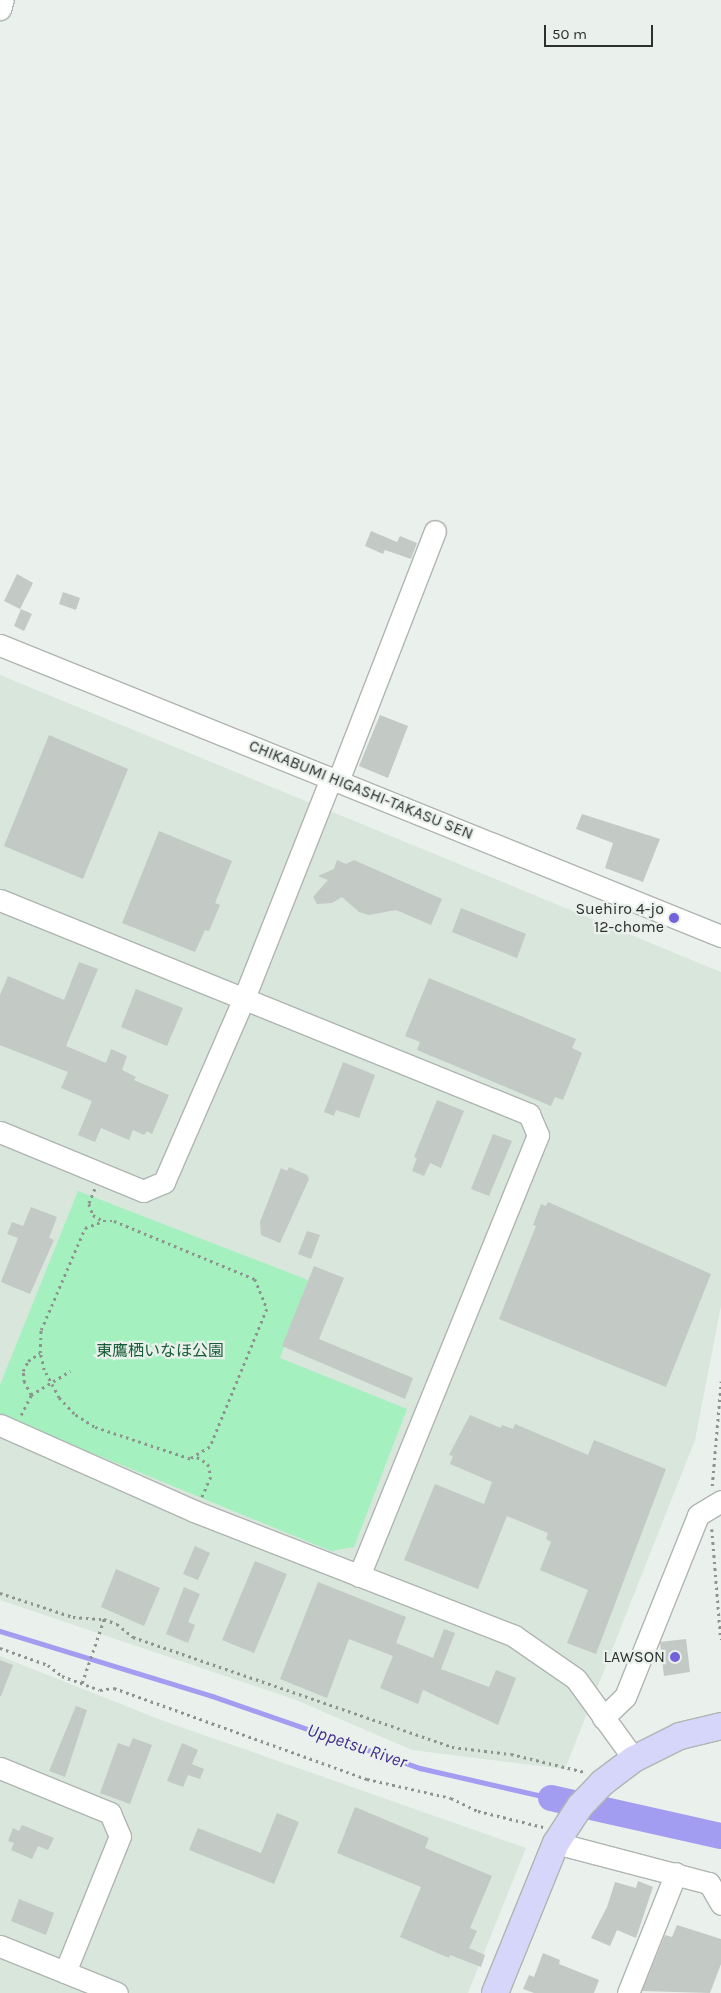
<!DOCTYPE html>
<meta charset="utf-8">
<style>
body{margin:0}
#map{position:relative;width:721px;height:1993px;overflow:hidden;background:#eaf1ec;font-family:Karla,"Noto Sans JP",sans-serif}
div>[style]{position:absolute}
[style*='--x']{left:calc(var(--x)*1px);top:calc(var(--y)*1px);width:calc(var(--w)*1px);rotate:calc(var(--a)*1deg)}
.built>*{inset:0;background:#d8e6dc}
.green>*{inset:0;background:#a4f0bf}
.stream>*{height:4.5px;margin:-2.25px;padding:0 2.25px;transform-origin:2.25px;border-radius:2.25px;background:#a29df1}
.river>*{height:26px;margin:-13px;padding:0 13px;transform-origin:13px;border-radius:13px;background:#a29df1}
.building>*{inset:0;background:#c3c9c4}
.path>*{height:2.5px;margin-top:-1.25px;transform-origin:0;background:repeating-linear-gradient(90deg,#8e9390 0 2.5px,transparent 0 6.5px)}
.roads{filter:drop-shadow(1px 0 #afb5b1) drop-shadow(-1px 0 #afb5b1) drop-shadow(0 1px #afb5b1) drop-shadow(0 -1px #afb5b1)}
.minor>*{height:21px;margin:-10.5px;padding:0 10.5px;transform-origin:10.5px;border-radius:10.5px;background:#fff}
.major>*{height:26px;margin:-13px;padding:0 13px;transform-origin:13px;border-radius:13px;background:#d6d5fa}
.dots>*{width:14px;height:14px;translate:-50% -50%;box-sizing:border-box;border:2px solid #eaf1ec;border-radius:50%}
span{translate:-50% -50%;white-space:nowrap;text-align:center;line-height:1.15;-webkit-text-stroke:4.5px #eaf1ec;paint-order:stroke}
.street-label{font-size:16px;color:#2d302e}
.poi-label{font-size:16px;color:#2d302e}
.right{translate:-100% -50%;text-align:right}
.park-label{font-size:16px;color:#175c38}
.water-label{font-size:18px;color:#402d8d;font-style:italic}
.scale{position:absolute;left:544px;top:25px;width:109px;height:22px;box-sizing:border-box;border:2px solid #2d302e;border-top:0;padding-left:6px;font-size:15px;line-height:18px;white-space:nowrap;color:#2d302e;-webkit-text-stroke:4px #eaf1ec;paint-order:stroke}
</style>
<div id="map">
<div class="built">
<i style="clip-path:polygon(0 675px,721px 972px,721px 1306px,695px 1440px,565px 1769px,412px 1750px,296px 1700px,0 1600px)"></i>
<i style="clip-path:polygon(0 1656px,161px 1720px,526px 1848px,468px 1993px,0 1993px)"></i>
</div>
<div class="green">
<i style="clip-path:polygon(78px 1191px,308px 1280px,280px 1358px,407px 1409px,354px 1547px,331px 1551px,0 1415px,0 1385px)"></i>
</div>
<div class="stream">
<i style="--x:0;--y:1631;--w:222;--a:17"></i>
<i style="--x:212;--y:1696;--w:220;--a:19.1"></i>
<i style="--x:420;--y:1768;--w:134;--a:12.9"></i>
</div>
<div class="river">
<i style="--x:551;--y:1798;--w:174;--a:12.6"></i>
</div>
<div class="building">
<i style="clip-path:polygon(371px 531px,397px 542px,400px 536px,417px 543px,411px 559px,385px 550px,383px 554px,365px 546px)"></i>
<i style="clip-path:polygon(17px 574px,33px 583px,20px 609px,4px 601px)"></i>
<i style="clip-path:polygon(63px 592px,80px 598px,76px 610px,59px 604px)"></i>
<i style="clip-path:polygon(21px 609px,32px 614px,24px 631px,14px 626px)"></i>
<i style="clip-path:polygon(380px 715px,408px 726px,388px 778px,359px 766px)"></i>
<i style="clip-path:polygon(49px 735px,128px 769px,83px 879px,4px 846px)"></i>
<i style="clip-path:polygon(582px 814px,660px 839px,643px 882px,605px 868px,613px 843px,576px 829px)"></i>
<i style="clip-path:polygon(159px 831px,232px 861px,215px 903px,220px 905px,209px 931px,205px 930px,195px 952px,122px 923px)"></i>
<i style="clip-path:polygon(337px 860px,346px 864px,354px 860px,442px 899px,431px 925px,396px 910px,369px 915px,359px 912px,342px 897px,332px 903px,317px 904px,313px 897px,328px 880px,318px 876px,334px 869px)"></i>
<i style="clip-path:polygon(461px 908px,526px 934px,517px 958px,452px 932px)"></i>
<i style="clip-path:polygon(79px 962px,98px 969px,66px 1046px,106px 1063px,111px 1049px,127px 1056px,122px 1070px,136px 1077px,134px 1080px,169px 1095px,152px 1134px,147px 1131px,144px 1135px,133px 1130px,129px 1140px,101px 1128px,95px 1142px,78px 1135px,92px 1101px,61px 1088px,68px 1072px,0 1045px,0 995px,8px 976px,64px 1000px)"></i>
<i style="clip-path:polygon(429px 978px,576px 1039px,572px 1048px,582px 1053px,563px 1100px,555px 1097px,551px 1106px,417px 1050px,420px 1042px,405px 1036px)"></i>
<i style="clip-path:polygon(136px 989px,183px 1008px,167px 1046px,121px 1027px)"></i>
<i style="clip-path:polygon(343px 1062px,375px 1075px,359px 1118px,336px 1110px,334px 1116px,324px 1112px)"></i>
<i style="clip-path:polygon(437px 1100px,464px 1111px,441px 1168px,430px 1163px,424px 1176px,412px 1171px,417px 1158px,414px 1157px)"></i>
<i style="clip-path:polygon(493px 1134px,512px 1141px,489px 1196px,471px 1189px)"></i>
<i style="clip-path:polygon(289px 1167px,307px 1175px,309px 1179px,280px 1243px,261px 1235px,260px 1222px,281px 1168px,287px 1171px)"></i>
<i style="clip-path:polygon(548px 1202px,711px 1274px,666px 1387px,499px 1319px,536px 1226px,533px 1225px,541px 1204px,546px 1206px)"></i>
<i style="clip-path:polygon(31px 1207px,57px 1217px,49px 1238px,54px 1240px,30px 1294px,1px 1282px,18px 1238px,7px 1234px,12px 1222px,23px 1226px)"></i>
<i style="clip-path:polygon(307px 1231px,320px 1235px,311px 1259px,298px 1254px)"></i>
<i style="clip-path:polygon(314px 1266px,344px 1278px,319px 1339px,413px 1378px,405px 1399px,282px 1346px)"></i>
<i style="clip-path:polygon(470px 1415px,501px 1428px,502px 1425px,513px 1429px,515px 1424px,588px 1455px,594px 1440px,666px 1469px,596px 1654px,567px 1643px,588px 1590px,540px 1570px,551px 1542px,546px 1539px,548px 1533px,507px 1516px,478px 1589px,404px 1560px,435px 1484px,484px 1504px,492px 1482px,450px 1464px,453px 1456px,449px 1455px)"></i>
<i style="clip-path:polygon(195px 1546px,210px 1553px,198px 1580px,183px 1574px)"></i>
<i style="clip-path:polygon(255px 1561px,287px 1574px,254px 1653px,222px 1640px)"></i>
<i style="clip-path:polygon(116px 1569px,160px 1588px,144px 1626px,101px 1607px)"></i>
<i style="clip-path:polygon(318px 1582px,406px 1617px,396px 1643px,433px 1658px,444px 1629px,455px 1633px,441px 1669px,489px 1687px,496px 1670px,516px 1678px,498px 1725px,423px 1690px,418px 1704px,380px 1688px,393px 1656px,349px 1639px,327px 1698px,280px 1679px)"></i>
<i style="clip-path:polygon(184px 1587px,200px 1594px,188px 1622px,195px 1625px,188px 1643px,166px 1634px)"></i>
<i style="clip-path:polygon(686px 1639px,690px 1672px,664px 1676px,660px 1642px)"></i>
<i style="clip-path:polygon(0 1660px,13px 1665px,1px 1696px,0 1696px)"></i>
<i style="clip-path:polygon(76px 1706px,87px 1710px,65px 1777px,49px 1771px)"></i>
<i style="clip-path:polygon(133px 1738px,152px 1745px,130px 1804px,100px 1793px,118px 1743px,129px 1747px)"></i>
<i style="clip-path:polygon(182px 1743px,198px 1750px,192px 1764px,204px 1769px,200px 1779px,188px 1775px,183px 1787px,167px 1781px)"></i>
<i style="clip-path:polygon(355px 1807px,429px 1838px,425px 1848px,492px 1876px,470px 1928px,477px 1931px,469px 1948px,485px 1955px,481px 1967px,450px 1955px,449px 1958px,400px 1937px,421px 1887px,337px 1853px)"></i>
<i style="clip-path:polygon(277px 1813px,299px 1822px,274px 1884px,189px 1850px,198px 1828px,261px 1853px)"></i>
<i style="clip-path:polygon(22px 1825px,54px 1838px,48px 1850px,38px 1846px,32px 1859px,11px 1850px,14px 1843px,8px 1841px,13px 1828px,19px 1831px)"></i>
<i style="clip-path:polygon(638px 1881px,653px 1887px,636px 1938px,617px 1930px,610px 1946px,591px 1938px,607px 1907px,615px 1882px,636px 1888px)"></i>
<i style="clip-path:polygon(19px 1899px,54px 1913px,46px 1935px,11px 1921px)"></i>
<i style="clip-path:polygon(677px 1925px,721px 1939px,721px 1964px,710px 1993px,642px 1991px,665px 1935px,672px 1937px)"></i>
<i style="clip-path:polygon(543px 1953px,560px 1960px,559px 1964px,599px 1980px,594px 1993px,534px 1993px,523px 1989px,529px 1975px,534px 1977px)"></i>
</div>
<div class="path">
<i style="--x:95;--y:1189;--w:16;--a:112"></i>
<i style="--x:89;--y:1204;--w:12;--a:70"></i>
<i style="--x:93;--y:1215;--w:12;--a:31"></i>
<i style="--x:103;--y:1221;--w:11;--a:0"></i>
<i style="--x:114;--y:1221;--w:152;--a:22.4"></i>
<i style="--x:255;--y:1279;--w:32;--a:68"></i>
<i style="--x:267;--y:1309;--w:149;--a:112.4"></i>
<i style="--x:210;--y:1447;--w:23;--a:149"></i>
<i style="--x:190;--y:1459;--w:101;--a:-161.6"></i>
<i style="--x:94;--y:1427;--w:24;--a:-147"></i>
<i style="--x:74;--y:1414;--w:22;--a:-133"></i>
<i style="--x:59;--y:1398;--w:32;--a:-118"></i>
<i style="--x:44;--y:1370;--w:17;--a:-103"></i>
<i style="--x:40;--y:1353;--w:23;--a:-88"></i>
<i style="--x:41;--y:1330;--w:111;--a:-66.7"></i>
<i style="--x:85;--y:1228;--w:19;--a:-21"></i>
<i style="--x:31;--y:1395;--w:15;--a:-118"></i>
<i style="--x:24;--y:1382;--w:11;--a:-95"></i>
<i style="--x:23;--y:1371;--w:11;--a:-63"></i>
<i style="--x:28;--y:1361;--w:14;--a:-34"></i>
<i style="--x:21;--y:1415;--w:22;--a:-63"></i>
<i style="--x:31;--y:1395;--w:46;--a:-31.6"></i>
<i style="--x:197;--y:1457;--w:13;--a:32"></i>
<i style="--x:208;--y:1464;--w:13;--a:77"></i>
<i style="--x:211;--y:1477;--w:22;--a:114"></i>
<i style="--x:712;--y:1486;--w:105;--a:-85.1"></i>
<i style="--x:712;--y:1529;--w:111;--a:85.4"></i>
<i style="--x:0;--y:1593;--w:77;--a:18.2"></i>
<i style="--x:73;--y:1617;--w:31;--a:4"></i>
<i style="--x:104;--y:1619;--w:14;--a:21"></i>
<i style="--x:117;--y:1624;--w:21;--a:39"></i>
<i style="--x:133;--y:1637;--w:337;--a:19"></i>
<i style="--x:452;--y:1747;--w:59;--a:6.8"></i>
<i style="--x:511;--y:1754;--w:76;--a:13.7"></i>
<i style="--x:0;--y:1648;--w:51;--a:19.5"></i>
<i style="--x:48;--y:1665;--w:18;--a:38"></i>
<i style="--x:62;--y:1676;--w:40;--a:20.2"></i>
<i style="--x:100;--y:1690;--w:14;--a:-8"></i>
<i style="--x:114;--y:1688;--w:269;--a:19.8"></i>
<i style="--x:367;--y:1779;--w:86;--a:12.7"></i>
<i style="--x:451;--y:1798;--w:30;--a:26"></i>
<i style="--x:478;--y:1811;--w:67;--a:13.8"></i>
<i style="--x:82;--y:1683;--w:68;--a:-71"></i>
</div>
<div class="roads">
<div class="minor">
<i style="--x:0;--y:9;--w:9;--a:-72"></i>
<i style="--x:0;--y:645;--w:778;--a:21.98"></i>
<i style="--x:338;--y:781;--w:268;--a:-68.8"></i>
<i style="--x:0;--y:900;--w:571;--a:22.03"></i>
<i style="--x:529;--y:1114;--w:23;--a:67"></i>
<i style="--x:538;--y:1135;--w:476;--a:112.1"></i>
<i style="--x:0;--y:1132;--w:155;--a:22.4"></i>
<i style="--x:143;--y:1191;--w:23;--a:-23"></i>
<i style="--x:164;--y:1182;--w:201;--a:-66.5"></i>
<i style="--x:244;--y:998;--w:237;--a:-68.4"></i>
<i style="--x:0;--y:1425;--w:212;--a:23.9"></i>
<i style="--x:194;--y:1511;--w:344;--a:21.3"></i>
<i style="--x:514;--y:1636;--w:75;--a:34.7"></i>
<i style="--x:576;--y:1679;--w:99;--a:54.1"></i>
<i style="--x:603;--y:1718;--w:30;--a:-44"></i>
<i style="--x:625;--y:1697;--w:196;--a:-68.1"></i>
<i style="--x:698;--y:1515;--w:27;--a:-31"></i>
<i style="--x:0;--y:1768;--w:119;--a:22.2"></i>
<i style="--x:110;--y:1813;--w:25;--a:67"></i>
<i style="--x:120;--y:1836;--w:147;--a:112"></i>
<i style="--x:556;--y:1843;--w:158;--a:14.7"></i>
<i style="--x:709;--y:1883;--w:24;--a:60"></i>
<i style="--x:0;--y:1946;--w:126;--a:21.9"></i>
<i style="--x:628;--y:1993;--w:129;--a:-68.2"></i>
</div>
<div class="major">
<i style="--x:495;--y:1993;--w:162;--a:-67.9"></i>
<i style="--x:556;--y:1843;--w:44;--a:-57"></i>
<i style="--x:580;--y:1806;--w:32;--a:-46"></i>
<i style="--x:602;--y:1783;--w:40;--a:-37"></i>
<i style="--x:634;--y:1759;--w:51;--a:-26.6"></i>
<i style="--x:680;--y:1736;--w:42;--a:-13.7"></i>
</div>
</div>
<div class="dots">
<i style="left:674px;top:918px;background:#7362dc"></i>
<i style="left:675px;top:1657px;background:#7362dc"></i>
</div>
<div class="street-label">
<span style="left:361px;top:790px;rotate:22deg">CHIKABUMI HIGASHI-TAKASU SEN</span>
</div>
<div class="poi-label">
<span class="right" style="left:664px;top:918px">Suehiro 4-jo<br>12-chome</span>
<span class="right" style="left:665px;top:1657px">LAWSON</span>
</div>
<div class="park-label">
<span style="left:160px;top:1351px">東鷹栖いなほ公園</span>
</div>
<div class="water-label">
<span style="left:357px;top:1746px;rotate:19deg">Uppetsu River</span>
</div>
<div class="scale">50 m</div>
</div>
